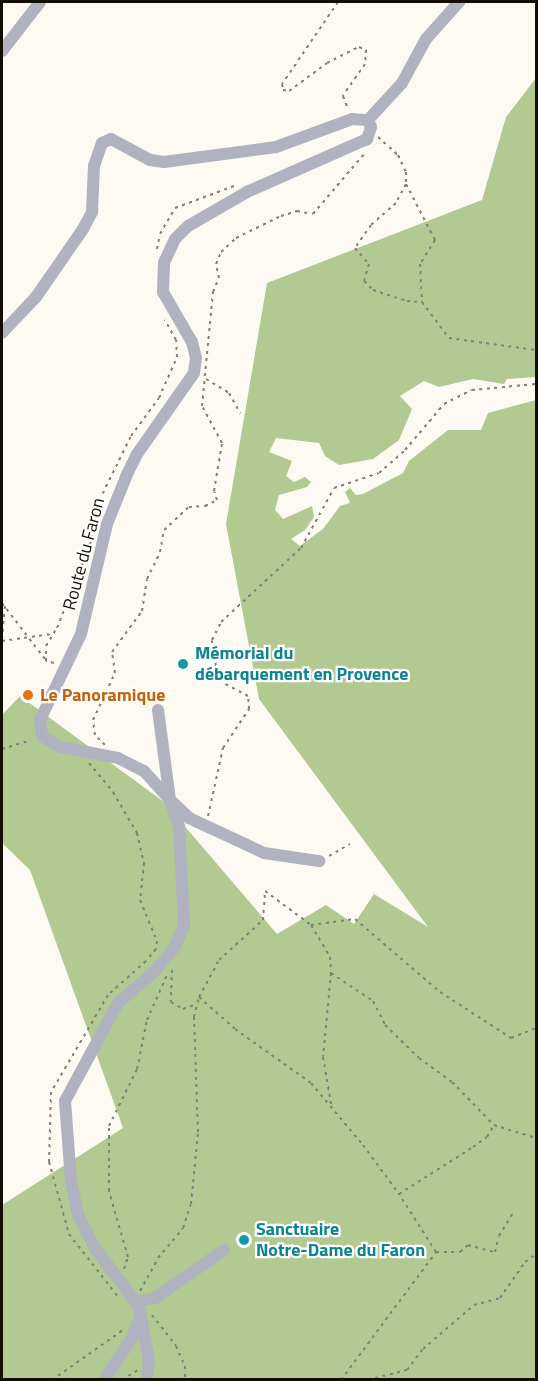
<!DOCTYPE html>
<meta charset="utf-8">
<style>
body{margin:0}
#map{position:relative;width:538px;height:1381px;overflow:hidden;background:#fdfaf3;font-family:"Titillium Web",sans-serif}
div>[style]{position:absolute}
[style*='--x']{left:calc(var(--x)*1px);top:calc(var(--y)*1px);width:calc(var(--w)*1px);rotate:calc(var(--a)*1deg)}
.forest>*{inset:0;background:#b2c991}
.path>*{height:2px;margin-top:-1px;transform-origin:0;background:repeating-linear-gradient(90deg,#837f76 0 3px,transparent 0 7.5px)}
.minor>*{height:12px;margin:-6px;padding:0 6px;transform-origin:6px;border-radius:6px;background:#b0b2c0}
.dots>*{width:16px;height:16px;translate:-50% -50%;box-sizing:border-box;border:3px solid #fff;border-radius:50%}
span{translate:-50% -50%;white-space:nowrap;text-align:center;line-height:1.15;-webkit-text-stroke:4.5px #fff;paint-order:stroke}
.street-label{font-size:18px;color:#130e04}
.culture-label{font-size:18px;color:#0d838f;font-weight:700}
.left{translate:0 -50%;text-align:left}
.food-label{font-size:18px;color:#c56008;font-weight:700}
.frame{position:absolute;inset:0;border:3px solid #130e04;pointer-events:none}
</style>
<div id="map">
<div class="forest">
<i style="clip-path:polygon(536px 78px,536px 377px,507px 379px,504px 384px,473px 379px,439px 387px,424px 381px,400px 396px,412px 409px,399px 440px,373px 459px,339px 465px,325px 456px,319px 443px,276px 438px,269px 452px,292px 461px,286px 476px,294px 482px,305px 477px,311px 482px,307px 487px,279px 495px,275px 510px,283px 519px,312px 506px,314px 517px,305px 530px,291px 539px,300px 546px,323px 529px,340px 506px,350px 503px,345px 492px,350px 488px,356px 495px,363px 494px,403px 473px,409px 461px,448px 430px,481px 430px,488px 413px,536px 400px,536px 1379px,2px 1380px,2px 1205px,123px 1128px,30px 870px,2px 843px,2px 715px,20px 696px,164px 802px,277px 934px,326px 905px,354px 924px,374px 894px,428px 927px,259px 699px,226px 524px,267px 283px,482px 200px,506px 117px)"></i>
</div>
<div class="path">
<i style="--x:338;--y:2;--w:99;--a:124.3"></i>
<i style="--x:282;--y:84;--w:6;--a:81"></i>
<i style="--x:283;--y:90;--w:6;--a:9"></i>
<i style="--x:289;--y:91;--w:47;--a:-36.4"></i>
<i style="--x:327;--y:63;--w:36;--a:-27"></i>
<i style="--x:359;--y:47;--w:8;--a:23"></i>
<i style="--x:366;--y:50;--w:14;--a:94"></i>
<i style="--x:365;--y:64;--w:39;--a:125"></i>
<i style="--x:343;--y:96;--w:14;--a:69"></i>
<i style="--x:378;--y:137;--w:27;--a:42"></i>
<i style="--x:398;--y:155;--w:19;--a:65"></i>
<i style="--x:406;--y:172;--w:12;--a:90"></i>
<i style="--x:406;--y:184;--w:21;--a:118"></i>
<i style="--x:396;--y:203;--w:33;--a:139"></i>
<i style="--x:371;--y:225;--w:28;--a:125"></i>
<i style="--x:355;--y:248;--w:21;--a:49"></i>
<i style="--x:369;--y:264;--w:18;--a:106"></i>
<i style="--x:364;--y:281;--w:13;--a:45"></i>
<i style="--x:373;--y:290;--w:36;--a:18"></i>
<i style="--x:407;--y:301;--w:15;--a:4"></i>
<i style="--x:422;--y:302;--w:45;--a:53.1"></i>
<i style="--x:449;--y:338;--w:88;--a:7.9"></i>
<i style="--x:406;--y:184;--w:63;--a:62.6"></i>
<i style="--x:435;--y:240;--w:28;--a:122"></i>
<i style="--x:420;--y:264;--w:38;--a:87"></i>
<i style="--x:157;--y:249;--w:15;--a:-79"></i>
<i style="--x:160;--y:234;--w:30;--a:-60"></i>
<i style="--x:175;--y:208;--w:63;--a:-20.4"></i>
<i style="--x:206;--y:379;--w:27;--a:31"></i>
<i style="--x:229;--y:393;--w:23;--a:61"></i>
<i style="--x:2;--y:603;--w:71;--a:52.5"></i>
<i style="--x:2;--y:639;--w:36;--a:-85"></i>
<i style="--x:2;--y:641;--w:50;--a:-8"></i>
<i style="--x:54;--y:663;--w:8;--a:-166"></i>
<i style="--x:46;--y:661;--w:15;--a:-90"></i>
<i style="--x:46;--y:646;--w:21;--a:-59"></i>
<i style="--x:57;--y:628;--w:89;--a:-68.3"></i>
<i style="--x:90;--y:545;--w:38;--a:-81"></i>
<i style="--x:96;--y:507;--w:79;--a:-63.8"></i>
<i style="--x:131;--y:436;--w:47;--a:-53.6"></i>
<i style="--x:159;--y:398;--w:45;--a:-66.3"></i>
<i style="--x:177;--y:357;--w:17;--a:-93"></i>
<i style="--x:176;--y:340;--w:23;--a:-119"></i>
<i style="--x:105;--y:745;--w:14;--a:-135"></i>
<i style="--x:95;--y:735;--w:15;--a:-98"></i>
<i style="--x:93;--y:720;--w:52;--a:-64.9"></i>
<i style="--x:115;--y:673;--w:21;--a:-98"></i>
<i style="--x:112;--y:652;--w:51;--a:-53.8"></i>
<i style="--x:142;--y:611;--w:32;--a:-81"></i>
<i style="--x:147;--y:579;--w:30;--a:-64"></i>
<i style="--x:160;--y:552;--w:22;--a:-80"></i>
<i style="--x:164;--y:530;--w:34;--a:-43"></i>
<i style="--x:189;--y:507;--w:16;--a:-4"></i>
<i style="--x:205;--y:506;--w:13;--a:-27"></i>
<i style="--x:217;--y:500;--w:9;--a:-108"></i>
<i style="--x:214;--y:491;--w:49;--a:-80.5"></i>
<i style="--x:222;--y:443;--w:42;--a:-118.4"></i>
<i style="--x:202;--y:406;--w:115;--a:-84.5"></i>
<i style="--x:213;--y:292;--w:15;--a:-67"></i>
<i style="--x:219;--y:278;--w:14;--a:-102"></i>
<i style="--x:216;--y:264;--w:13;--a:-67"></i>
<i style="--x:221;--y:252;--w:21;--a:-43"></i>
<i style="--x:236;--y:238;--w:50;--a:-26.1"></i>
<i style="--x:281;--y:216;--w:17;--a:-17"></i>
<i style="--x:297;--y:211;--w:16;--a:11"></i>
<i style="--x:313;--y:214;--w:80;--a:-49.6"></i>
<i style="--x:2;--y:749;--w:30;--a:-17"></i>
<i style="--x:89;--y:763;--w:38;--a:50"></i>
<i style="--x:113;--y:792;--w:48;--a:59.7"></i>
<i style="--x:137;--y:833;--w:31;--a:77"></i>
<i style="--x:144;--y:863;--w:37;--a:96"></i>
<i style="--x:140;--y:900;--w:44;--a:67.5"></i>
<i style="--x:157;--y:941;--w:8;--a:97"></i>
<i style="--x:156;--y:949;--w:16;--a:130"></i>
<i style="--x:146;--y:961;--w:51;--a:138.2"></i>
<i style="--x:108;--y:995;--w:113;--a:120.4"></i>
<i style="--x:51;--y:1092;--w:70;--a:91.6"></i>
<i style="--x:49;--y:1162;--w:75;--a:74.5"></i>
<i style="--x:69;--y:1234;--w:81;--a:52"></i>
<i style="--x:208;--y:816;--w:70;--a:-77.6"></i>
<i style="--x:223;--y:748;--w:47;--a:-56.3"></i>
<i style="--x:249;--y:709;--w:13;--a:-94"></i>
<i style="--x:248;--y:696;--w:30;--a:-152"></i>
<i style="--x:222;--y:682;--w:10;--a:-119"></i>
<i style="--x:217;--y:673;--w:33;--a:-99"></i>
<i style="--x:212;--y:640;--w:20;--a:-63"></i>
<i style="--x:221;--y:622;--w:109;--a:-42.8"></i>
<i style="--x:301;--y:548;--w:68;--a:-61.2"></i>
<i style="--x:334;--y:488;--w:47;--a:-18.4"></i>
<i style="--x:379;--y:473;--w:35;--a:-41"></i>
<i style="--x:405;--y:450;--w:60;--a:-49.7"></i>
<i style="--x:444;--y:404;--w:31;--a:-27"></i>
<i style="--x:472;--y:390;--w:64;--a:-5.4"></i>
<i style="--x:329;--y:856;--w:24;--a:-30"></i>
<i style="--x:265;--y:891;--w:57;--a:36.5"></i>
<i style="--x:311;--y:925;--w:37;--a:59"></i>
<i style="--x:330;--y:957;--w:16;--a:86"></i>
<i style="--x:331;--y:973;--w:50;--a:33.7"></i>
<i style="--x:373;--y:1001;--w:27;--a:63"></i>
<i style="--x:385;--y:1025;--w:47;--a:44.1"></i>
<i style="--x:419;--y:1058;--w:41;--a:36"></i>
<i style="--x:452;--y:1082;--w:60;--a:45.7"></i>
<i style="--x:494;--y:1125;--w:44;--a:17.2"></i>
<i style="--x:311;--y:925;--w:44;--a:-7.8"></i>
<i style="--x:355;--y:919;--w:112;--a:40.7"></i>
<i style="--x:440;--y:992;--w:85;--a:32.9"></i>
<i style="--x:511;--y:1038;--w:27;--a:-22"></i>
<i style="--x:172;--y:970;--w:32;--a:92"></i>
<i style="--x:171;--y:1002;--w:14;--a:30"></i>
<i style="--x:183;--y:1009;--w:15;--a:-20"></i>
<i style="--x:331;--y:973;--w:84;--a:95.4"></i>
<i style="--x:323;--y:1057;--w:48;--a:80.3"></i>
<i style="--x:199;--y:997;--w:48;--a:41.6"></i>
<i style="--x:235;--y:1029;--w:93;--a:35.4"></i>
<i style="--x:311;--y:1083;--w:81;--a:50"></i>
<i style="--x:363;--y:1145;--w:61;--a:53.7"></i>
<i style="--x:399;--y:1194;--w:88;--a:-32.4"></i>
<i style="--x:473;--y:1147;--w:17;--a:-36"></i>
<i style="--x:487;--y:1137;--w:14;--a:-60"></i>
<i style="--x:436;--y:1252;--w:24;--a:0"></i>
<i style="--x:460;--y:1252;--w:11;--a:-41"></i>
<i style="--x:468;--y:1245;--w:28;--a:15"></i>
<i style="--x:495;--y:1252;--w:16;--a:-76"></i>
<i style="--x:499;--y:1236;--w:27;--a:-59"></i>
<i style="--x:124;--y:1269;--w:13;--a:-72"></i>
<i style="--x:128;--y:1257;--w:69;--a:-106.1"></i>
<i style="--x:109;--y:1191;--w:65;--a:-90"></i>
<i style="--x:109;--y:1126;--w:64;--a:-63.8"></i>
<i style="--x:137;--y:1069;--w:50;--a:-78.5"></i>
<i style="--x:147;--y:1020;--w:49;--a:-66"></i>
<i style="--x:140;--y:1291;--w:38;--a:-61"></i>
<i style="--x:158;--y:1258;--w:39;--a:-50"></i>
<i style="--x:183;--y:1228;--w:25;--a:-72"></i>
<i style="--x:191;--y:1204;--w:72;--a:-84.4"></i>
<i style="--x:198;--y:1132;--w:115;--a:-92"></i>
<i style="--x:194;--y:1017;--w:21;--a:-76"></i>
<i style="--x:199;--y:997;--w:42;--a:-61.6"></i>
<i style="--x:219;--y:960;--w:59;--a:-42.3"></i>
<i style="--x:263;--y:920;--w:29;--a:-86"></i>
<i style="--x:152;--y:1315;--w:39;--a:52"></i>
<i style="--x:176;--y:1346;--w:22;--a:66"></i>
<i style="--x:185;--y:1366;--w:14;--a:90"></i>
<i style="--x:52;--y:1380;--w:87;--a:-35.2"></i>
<i style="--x:122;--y:1380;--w:19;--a:-32"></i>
<i style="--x:341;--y:1380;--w:159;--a:-53.4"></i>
<i style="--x:436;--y:1252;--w:69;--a:-122.5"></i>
<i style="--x:368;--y:1380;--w:40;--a:-14.4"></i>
<i style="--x:407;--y:1370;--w:26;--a:-53"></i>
<i style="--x:423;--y:1349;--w:67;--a:-40.8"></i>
<i style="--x:474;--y:1305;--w:27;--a:-15"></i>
<i style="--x:500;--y:1298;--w:44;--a:-55.2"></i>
<i style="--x:525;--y:1262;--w:14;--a:-36"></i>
</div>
<div class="minor">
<i style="--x:2;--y:51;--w:62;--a:-52.2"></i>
<i style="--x:368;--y:120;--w:50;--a:-47.4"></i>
<i style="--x:402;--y:83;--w:50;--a:-61.4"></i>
<i style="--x:426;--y:39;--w:50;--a:-48.3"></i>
<i style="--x:2;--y:333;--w:50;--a:-46.6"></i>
<i style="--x:36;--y:297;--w:83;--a:-55.3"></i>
<i style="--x:83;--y:229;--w:19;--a:-62"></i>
<i style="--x:92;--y:212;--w:46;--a:-87.5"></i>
<i style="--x:94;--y:166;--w:24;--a:-71"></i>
<i style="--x:102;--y:143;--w:10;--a:-24"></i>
<i style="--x:111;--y:139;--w:44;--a:28.3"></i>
<i style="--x:150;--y:160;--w:14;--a:8"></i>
<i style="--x:164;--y:162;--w:113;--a:-7.6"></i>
<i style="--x:276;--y:147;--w:81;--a:-20.2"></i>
<i style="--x:352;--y:119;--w:16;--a:4"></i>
<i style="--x:368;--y:120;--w:8;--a:67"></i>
<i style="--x:371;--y:127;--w:13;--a:108"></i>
<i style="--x:367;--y:139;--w:131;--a:156.2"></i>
<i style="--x:247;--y:192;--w:68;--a:150"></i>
<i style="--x:188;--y:226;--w:18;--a:135"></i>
<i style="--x:175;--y:239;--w:26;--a:115"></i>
<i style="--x:164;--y:263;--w:29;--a:92"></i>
<i style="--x:163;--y:292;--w:58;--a:59.9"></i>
<i style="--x:192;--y:342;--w:16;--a:76"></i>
<i style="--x:196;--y:358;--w:15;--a:98"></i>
<i style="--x:194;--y:373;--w:99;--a:125.1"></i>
<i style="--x:137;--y:454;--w:25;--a:116"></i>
<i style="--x:126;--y:477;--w:51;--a:112"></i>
<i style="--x:107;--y:524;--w:113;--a:103.3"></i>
<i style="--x:81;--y:634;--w:95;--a:115.5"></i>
<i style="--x:40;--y:720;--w:16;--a:83"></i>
<i style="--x:42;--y:736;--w:21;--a:31"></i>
<i style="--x:60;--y:747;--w:59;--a:10.7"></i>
<i style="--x:118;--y:758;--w:29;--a:27"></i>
<i style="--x:144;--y:771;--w:39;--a:48"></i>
<i style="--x:170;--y:800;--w:28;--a:71"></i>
<i style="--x:179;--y:826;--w:99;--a:87.1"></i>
<i style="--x:184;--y:925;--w:24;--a:112"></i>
<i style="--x:175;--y:947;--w:31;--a:130"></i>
<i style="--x:155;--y:971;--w:49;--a:139.1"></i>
<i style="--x:118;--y:1003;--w:111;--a:118.4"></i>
<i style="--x:65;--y:1101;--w:80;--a:85.7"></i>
<i style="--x:71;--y:1181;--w:35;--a:78"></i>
<i style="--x:78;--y:1215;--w:36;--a:63"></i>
<i style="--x:94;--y:1247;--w:74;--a:52.7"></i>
<i style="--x:139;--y:1306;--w:55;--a:79.5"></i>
<i style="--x:149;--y:1360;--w:20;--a:96"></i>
<i style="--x:158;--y:710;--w:91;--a:82.4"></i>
<i style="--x:170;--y:800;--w:26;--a:43"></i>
<i style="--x:189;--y:818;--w:83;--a:25"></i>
<i style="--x:264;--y:853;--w:56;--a:8.3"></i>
<i style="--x:137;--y:1302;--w:18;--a:-13"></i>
<i style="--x:155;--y:1298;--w:84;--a:-34.8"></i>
<i style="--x:104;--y:1380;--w:50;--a:-56.3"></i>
<i style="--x:132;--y:1338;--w:22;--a:-69"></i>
</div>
<div class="dots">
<i style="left:183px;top:664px;background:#0f9aa8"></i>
<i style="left:28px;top:695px;background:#e8710a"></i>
<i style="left:244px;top:1240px;background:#0f9aa8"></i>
</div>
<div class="street-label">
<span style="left:84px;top:554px;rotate:-75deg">Route du Faron</span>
</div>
<div class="culture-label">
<span class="left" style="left:195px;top:664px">Mémorial du<br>débarquement en Provence</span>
<span class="left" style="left:256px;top:1240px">Sanctuaire<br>Notre-Dame du Faron</span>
</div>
<div class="food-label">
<span class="left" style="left:40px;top:695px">Le Panoramique</span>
</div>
<div class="frame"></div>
</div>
